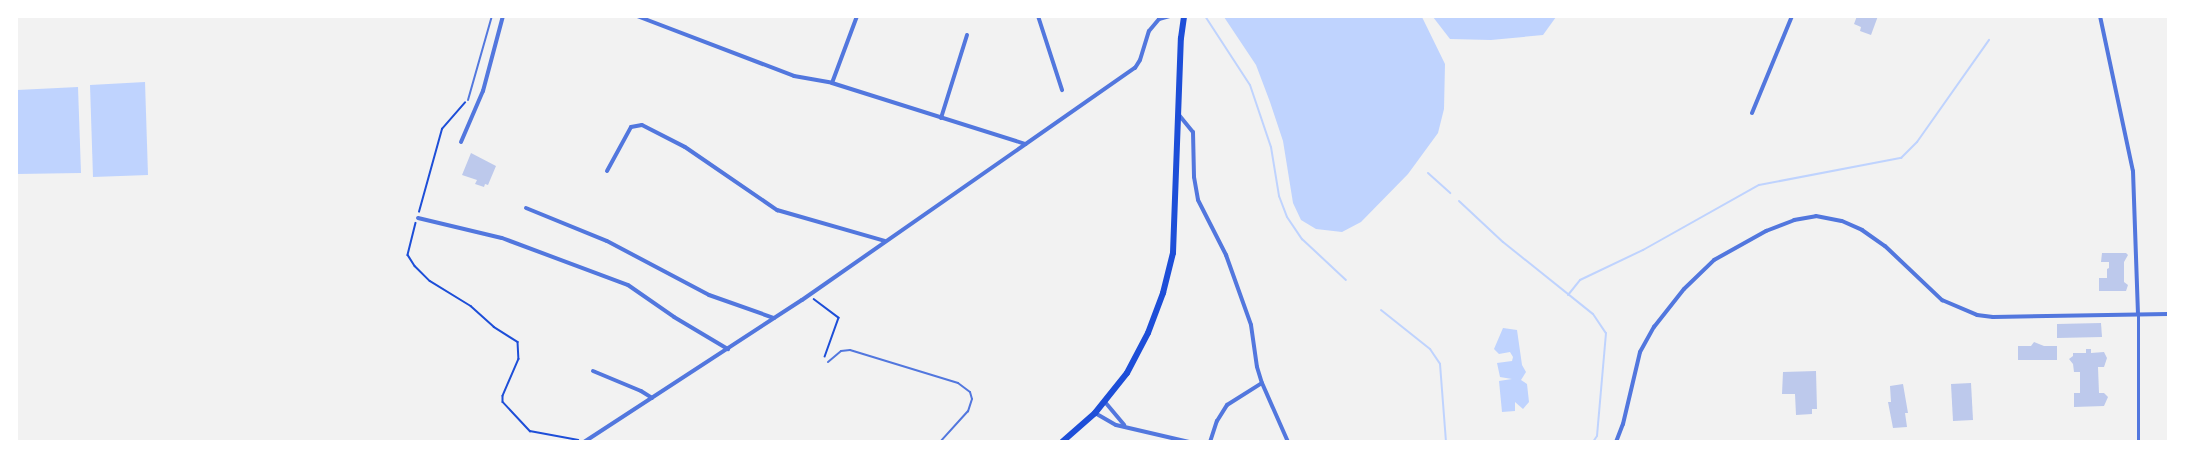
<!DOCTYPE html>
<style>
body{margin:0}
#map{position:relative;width:2185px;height:458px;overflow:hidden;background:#f2f2f2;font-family:"Fira Sans Condensed",sans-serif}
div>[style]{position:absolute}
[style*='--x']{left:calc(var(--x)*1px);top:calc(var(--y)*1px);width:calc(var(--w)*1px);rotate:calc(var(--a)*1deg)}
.water>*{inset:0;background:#bfd3fe}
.stream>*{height:2px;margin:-1px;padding:0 1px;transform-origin:1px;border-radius:1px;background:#bfd3fe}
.building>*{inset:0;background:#bdc9ec}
.path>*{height:1.5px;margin:-0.75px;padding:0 0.75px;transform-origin:0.75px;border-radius:0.75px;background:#1d4ed8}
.service>*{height:2px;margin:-1px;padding:0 1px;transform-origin:1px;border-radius:1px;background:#5277de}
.pedestrian>*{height:3px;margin:-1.5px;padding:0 1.5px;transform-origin:1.5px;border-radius:1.5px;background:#5277de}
.minor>*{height:4px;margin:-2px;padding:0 2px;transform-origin:2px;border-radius:2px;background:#5277de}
.secondary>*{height:6px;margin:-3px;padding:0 3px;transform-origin:3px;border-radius:3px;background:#1d4ed8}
span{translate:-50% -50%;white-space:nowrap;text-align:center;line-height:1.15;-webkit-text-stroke:5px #fff;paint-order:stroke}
.frame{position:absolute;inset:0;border:18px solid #fff;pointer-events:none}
</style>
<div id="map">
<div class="water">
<i style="clip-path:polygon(1224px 17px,1422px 17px,1445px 64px,1444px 109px,1438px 133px,1408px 174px,1361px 222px,1342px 232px,1316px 229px,1301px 220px,1293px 203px,1283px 141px,1270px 102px,1256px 65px)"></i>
<i style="clip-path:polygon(1433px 17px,1556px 17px,1543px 35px,1491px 40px,1450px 39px)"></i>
<i style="clip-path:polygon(145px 82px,148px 175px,93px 177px,90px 85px)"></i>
<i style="clip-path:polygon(78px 87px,81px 173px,17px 174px,17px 90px)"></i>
<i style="clip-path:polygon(1503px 328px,1517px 330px,1522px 365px,1526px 372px,1521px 380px,1527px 384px,1529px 402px,1523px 409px,1515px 402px,1515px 411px,1502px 412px,1499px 381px,1512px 379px,1500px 377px,1497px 363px,1512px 361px,1513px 357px,1510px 352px,1499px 354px,1494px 349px)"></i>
</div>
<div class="stream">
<i style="--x:1205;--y:16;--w:82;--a:56.9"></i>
<i style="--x:1250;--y:85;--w:65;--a:71.3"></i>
<i style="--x:1271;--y:147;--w:50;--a:80.7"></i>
<i style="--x:1279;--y:196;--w:22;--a:69"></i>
<i style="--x:1287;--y:217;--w:27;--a:56"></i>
<i style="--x:1302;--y:239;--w:60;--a:43"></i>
<i style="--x:1428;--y:173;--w:30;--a:42"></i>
<i style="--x:1459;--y:201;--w:60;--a:43"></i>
<i style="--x:1503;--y:242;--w:115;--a:38.7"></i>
<i style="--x:1593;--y:314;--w:23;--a:56"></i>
<i style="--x:1606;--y:333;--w:103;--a:95"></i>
<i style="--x:1597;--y:436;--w:7;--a:124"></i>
<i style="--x:1568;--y:295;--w:19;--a:-51"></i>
<i style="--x:1580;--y:280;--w:70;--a:-25.5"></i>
<i style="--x:1643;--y:250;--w:133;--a:-29.3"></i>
<i style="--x:1759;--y:185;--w:145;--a:-10.8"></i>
<i style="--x:1901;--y:158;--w:23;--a:-45"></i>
<i style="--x:1917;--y:142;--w:125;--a:-54.8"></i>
<i style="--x:1381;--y:310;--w:63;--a:38.5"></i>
<i style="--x:1430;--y:349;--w:18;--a:56"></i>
<i style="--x:1440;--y:364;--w:78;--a:85.6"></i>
</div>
<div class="building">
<i style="clip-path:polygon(1857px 16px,1878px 16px,1871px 35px,1860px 31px,1861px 27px,1854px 24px)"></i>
<i style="clip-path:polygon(471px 153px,496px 166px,488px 185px,485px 184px,484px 187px,475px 184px,477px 180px,462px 175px)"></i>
<i style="clip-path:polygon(2102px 253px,2126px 253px,2128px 255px,2124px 262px,2124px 282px,2128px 285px,2126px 291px,2099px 291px,2099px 278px,2107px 278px,2107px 269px,2109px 268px,2109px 262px,2101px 262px)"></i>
<i style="clip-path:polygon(2101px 323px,2102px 337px,2057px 338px,2057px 324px)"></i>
<i style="clip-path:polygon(2034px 342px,2044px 346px,2057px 346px,2057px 360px,2018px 360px,2018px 346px,2031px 346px)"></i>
<i style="clip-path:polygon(2086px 349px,2091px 349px,2091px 353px,2104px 352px,2107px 358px,2104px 367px,2098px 367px,2099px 393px,2104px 393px,2108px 397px,2104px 406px,2074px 407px,2074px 393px,2080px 393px,2080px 372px,2074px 372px,2073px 364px,2069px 359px,2073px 356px,2073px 353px,2086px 353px)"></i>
<i style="clip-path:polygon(1816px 371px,1817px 409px,1812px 409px,1812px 414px,1796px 415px,1795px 394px,1782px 394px,1783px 372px)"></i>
<i style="clip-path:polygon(1971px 383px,1973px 420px,1953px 421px,1951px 384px)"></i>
<i style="clip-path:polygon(1903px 384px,1908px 413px,1905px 413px,1907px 427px,1893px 428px,1888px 402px,1891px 402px,1890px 386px)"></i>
</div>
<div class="path">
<i style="--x:419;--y:212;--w:86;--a:-74.5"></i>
<i style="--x:442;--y:129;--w:35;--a:-49"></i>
<i style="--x:416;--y:223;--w:33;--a:104"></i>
<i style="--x:408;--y:255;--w:13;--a:58"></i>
<i style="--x:415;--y:266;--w:21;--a:45"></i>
<i style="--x:430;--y:281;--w:48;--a:31.4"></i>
<i style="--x:471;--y:306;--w:31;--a:42"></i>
<i style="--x:494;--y:327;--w:28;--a:32"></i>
<i style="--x:518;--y:342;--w:17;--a:87"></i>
<i style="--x:519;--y:359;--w:40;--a:113.4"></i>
<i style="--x:503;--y:396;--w:6;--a:90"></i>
<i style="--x:503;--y:402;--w:40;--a:47"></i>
<i style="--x:530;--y:431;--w:49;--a:10.6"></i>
<i style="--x:814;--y:299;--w:31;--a:37"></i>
<i style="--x:839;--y:318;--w:41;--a:109.7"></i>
</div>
<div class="service">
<i style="--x:468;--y:100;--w:87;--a:-74.1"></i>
<i style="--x:828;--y:362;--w:17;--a:-40"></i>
<i style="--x:841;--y:351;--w:9;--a:-6"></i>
<i style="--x:850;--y:350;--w:113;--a:17"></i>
<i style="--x:958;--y:383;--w:15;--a:37"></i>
<i style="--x:970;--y:392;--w:7;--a:74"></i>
<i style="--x:972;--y:399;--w:13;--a:108"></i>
<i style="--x:968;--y:411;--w:42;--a:132.1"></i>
</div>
<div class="pedestrian">
<i style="--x:2138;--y:314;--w:128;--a:90"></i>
</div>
<div class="minor">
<i style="--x:637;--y:16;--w:168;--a:20.9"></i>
<i style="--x:794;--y:76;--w:39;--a:10"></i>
<i style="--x:832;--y:83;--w:203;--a:17.5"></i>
<i style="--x:1038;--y:16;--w:78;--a:72"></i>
<i style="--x:2100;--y:16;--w:158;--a:78"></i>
<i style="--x:2133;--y:171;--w:143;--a:88"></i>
<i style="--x:832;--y:83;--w:72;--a:-69.5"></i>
<i style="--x:1752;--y:113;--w:105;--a:-67.6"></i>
<i style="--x:1179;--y:115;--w:22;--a:51"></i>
<i style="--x:1193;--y:132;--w:45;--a:88.7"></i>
<i style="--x:1194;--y:177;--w:23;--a:80"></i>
<i style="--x:1198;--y:200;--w:62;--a:63"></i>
<i style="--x:1226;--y:255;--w:74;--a:70.3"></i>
<i style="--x:1251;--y:325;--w:42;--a:81.9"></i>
<i style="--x:1257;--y:367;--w:17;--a:73"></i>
<i style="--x:1262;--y:383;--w:64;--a:66.2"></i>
<i style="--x:941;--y:118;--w:87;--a:-72.6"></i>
<i style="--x:461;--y:142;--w:56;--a:-66.7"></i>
<i style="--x:483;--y:91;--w:78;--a:-75.1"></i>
<i style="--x:607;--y:171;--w:50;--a:-61.4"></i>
<i style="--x:631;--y:127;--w:11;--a:-10"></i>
<i style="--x:642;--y:125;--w:48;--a:27.1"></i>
<i style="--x:685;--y:147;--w:112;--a:34.4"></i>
<i style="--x:777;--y:210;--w:112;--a:16"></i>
<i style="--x:526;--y:208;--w:87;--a:22.2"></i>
<i style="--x:607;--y:241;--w:115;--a:27.9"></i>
<i style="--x:709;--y:295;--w:69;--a:19.5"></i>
<i style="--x:418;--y:218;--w:86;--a:13.4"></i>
<i style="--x:502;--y:238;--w:134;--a:20.5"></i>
<i style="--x:628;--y:285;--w:56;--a:34.8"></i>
<i style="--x:674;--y:317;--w:63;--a:30.7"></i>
<i style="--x:593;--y:371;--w:52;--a:22.6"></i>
<i style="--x:641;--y:391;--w:13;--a:32"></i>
<i style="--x:1105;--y:402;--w:30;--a:50"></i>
<i style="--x:1095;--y:413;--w:24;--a:30"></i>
<i style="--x:1116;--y:425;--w:75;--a:13.1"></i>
<i style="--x:584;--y:442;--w:260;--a:-33.1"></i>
<i style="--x:802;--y:300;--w:406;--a:-34.9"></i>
<i style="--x:1135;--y:68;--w:9;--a:-58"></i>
<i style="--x:1140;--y:60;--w:30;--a:-73"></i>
<i style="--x:1149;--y:31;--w:16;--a:-50"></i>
<i style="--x:1159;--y:19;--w:11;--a:-15"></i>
<i style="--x:1210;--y:442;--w:22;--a:-72"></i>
<i style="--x:1217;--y:421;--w:19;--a:-58"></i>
<i style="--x:1227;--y:405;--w:41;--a:-32.2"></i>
<i style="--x:1616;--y:442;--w:19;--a:-69"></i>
<i style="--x:1623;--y:424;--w:74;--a:-76.7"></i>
<i style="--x:1640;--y:352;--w:29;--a:-61"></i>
<i style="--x:1654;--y:327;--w:48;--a:-51.7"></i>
<i style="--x:1684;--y:289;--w:42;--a:-44"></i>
<i style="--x:1714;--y:260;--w:60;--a:-29.1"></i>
<i style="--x:1766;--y:231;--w:30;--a:-21"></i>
<i style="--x:1794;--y:220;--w:22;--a:-10"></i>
<i style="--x:1816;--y:216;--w:26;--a:11"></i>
<i style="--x:1842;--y:221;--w:22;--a:24"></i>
<i style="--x:1862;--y:230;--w:28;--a:35"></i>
<i style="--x:1885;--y:246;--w:79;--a:43.5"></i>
<i style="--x:1942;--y:300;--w:38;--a:23"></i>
<i style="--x:1977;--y:315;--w:16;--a:7"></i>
<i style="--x:1993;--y:317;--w:175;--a:-1"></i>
</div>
<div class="secondary">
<i style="--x:1062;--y:442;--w:44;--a:-41.3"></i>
<i style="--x:1095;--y:413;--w:51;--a:-51.3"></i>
<i style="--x:1127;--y:373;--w:45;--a:-62.3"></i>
<i style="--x:1148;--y:333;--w:43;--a:-69.4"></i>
<i style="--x:1163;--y:293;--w:41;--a:-76"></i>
<i style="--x:1173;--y:253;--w:215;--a:-87.9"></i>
<i style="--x:1181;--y:38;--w:22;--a:-82"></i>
</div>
<div class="frame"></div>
</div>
